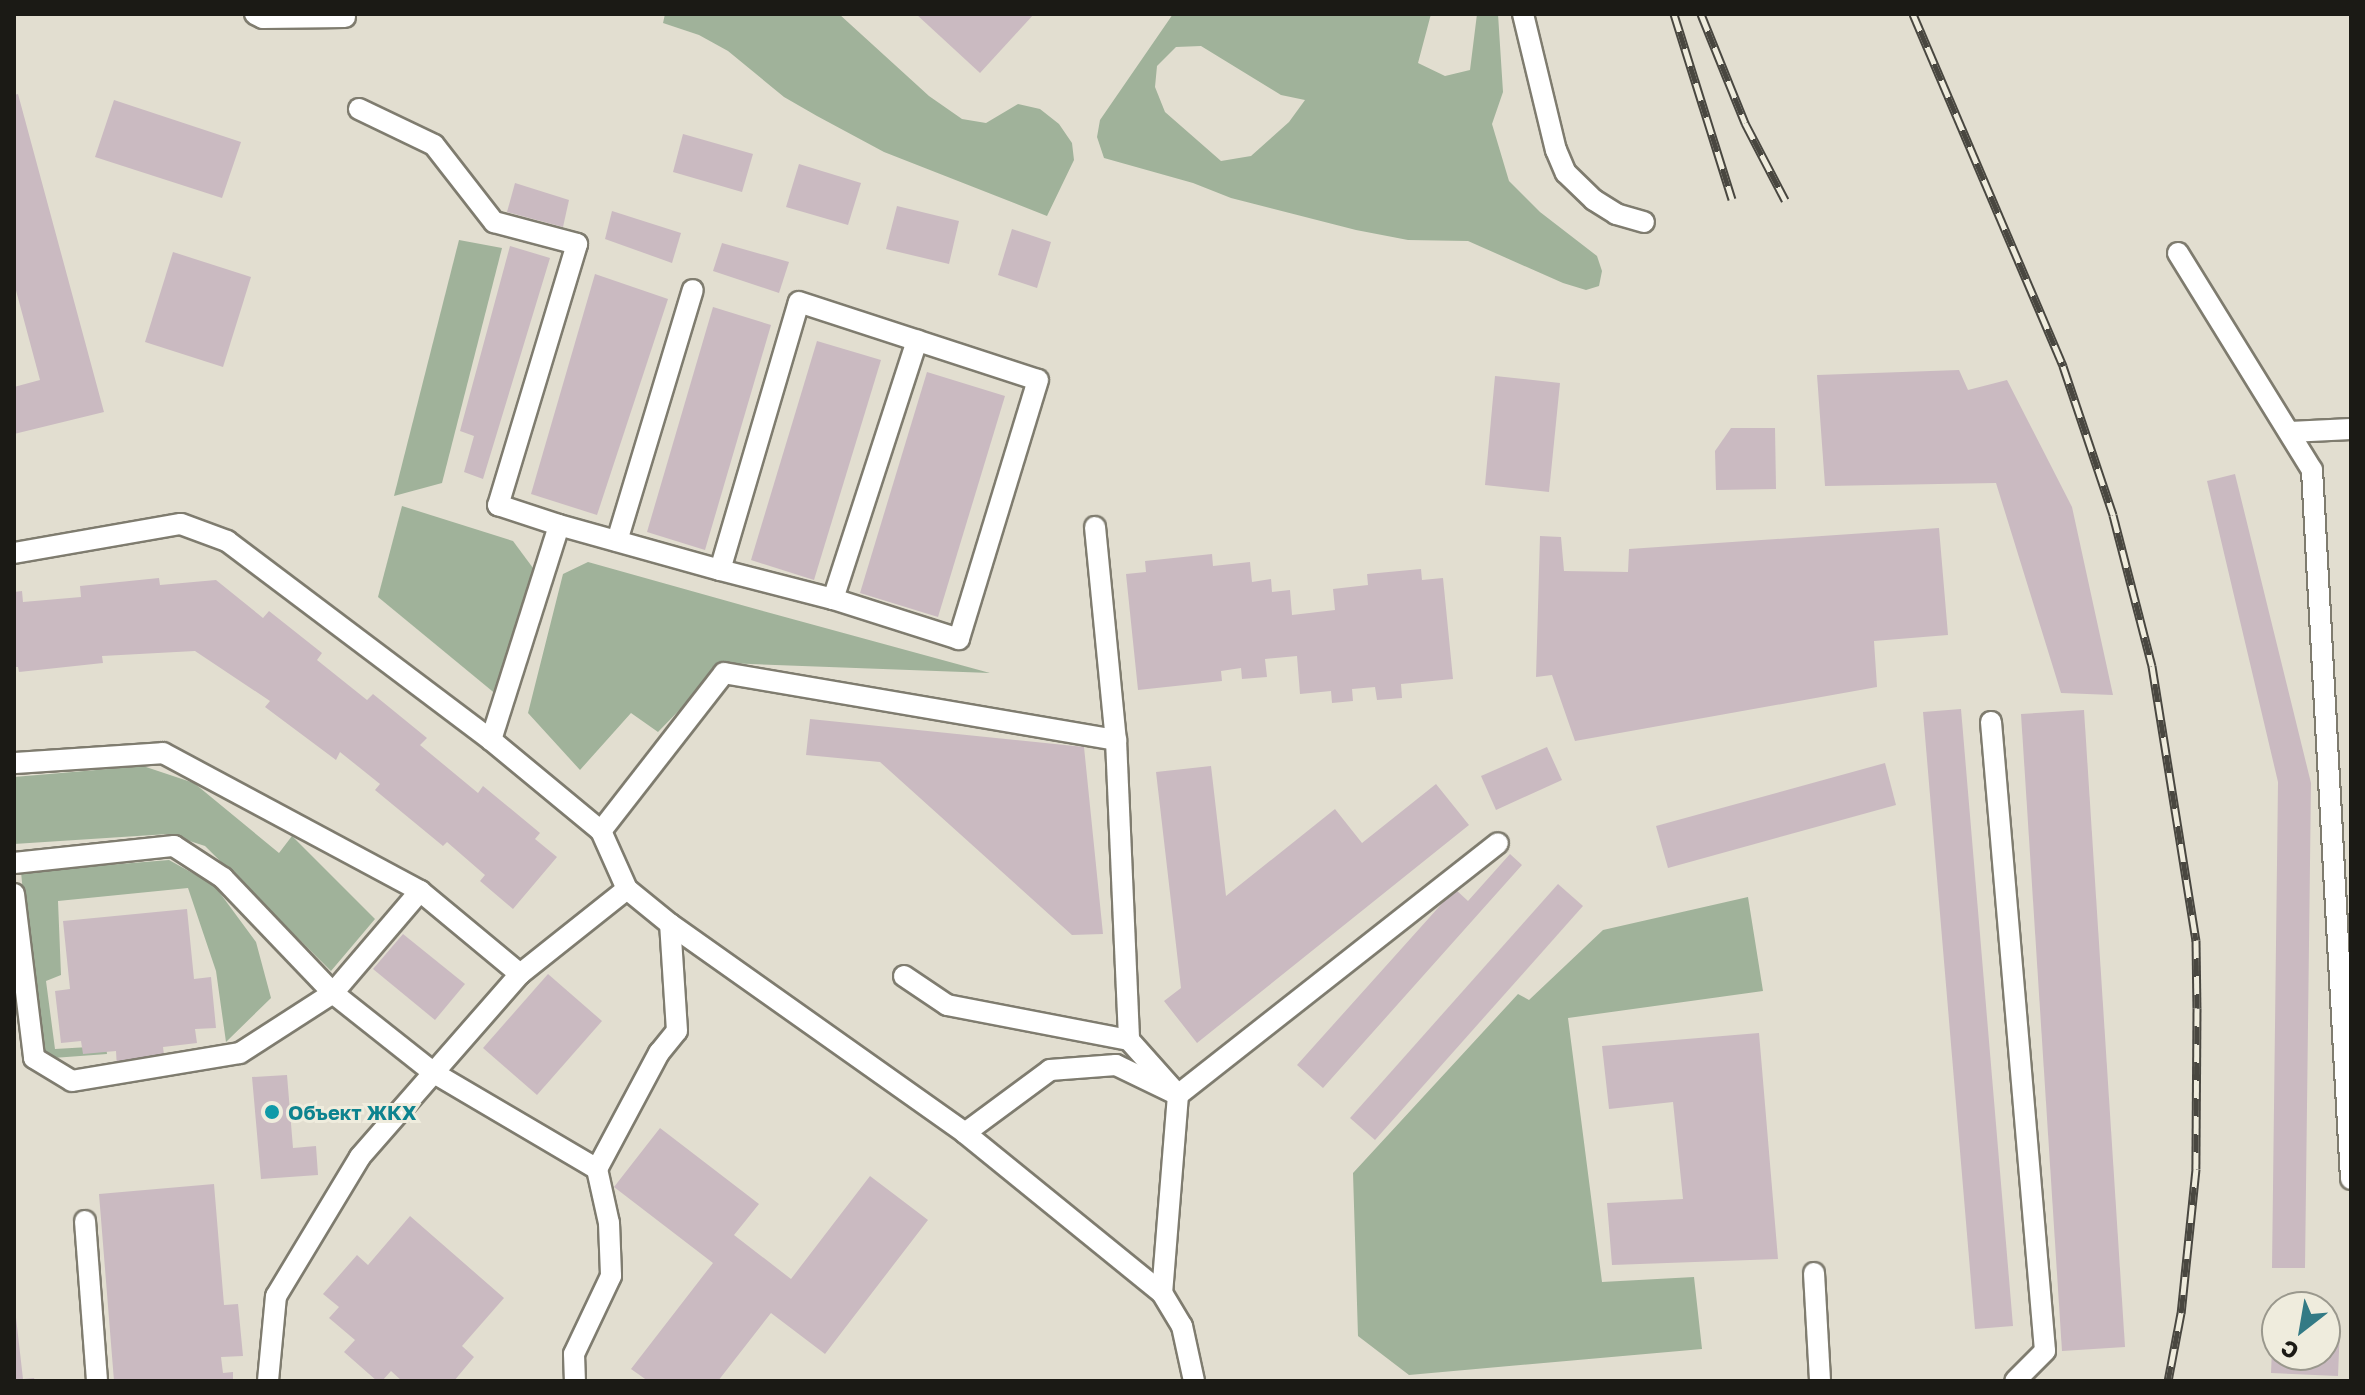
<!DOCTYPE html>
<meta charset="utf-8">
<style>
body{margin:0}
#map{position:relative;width:2365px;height:1395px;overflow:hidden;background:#e2ded0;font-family:"Golos Text",sans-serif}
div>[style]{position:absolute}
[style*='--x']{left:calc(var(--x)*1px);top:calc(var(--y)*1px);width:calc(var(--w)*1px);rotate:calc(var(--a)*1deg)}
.green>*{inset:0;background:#a0b29a}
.building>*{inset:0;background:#cabac1}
.roads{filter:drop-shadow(2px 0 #7f7c6f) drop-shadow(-2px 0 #7f7c6f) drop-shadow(0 2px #7f7c6f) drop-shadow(0 -2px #7f7c6f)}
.lane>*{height:20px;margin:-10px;padding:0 10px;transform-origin:10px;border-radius:10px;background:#fff}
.rail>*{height:9px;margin-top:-4.5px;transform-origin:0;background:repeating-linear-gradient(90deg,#efecdd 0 18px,#494740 0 36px);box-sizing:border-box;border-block:2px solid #494740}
.dots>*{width:22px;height:22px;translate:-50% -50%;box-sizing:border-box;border:4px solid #efecdd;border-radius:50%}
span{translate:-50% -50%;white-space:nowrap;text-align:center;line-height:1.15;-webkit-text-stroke:6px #efecdd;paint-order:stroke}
.culture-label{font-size:20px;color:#0d838f;font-weight:700}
.left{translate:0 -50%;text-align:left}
.frame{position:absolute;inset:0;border:16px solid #1b1a15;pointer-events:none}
.north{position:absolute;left:2261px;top:1291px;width:80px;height:80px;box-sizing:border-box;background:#efecdd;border:2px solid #9a988d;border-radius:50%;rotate:211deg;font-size:22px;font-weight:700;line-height:32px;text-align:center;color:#1b1a15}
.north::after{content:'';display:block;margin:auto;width:28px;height:36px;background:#337a85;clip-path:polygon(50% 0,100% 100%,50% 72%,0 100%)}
</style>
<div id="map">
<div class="green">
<i style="clip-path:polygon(665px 14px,839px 14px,929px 96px,962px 119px,986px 123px,1018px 104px,1040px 109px,1059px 124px,1072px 143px,1074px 160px,1047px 216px,884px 152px,817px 116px,784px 97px,728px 51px,699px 35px,663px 23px)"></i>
<i style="clip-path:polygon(evenodd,1173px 14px,1431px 14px,1418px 63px,1445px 76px,1470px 70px,1477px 14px,1498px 14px,1503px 92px,1492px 124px,1509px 181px,1540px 212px,1597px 256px,1602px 271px,1599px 286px,1586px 290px,1563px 283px,1468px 241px,1408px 240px,1356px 230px,1231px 198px,1193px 183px,1104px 158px,1097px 137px,1100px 120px,1173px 14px,1201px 46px,1281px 95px,1305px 100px,1289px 122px,1251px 156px,1221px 161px,1165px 112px,1155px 87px,1157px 66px,1176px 47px,1201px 46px)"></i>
<i style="clip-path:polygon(459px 240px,502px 248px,442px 483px,394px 496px)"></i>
<i style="clip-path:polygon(402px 506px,513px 541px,533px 568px,503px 700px,378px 597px)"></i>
<i style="clip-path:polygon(588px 562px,745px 606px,990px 673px,725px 663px,658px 732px,631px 713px,580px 770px,528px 713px,563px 574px)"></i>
<i style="clip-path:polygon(143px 766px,194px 783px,279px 853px,292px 836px,375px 919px,331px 971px,205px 846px,168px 834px,14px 844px,14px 777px)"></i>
<i style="clip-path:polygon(169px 860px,214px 885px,256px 942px,271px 998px,226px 1042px,216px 971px,188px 888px,58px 901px,61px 975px,46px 981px,55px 1049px,106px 1046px,107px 1054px,53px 1058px,38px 1044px,21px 872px)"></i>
<i style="clip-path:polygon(1748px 897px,1763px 991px,1568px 1018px,1602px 1282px,1694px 1277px,1702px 1349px,1409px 1375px,1358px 1336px,1353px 1173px,1518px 994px,1529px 1000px,1603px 930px)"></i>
</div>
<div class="building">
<i style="clip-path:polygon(916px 14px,1034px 14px,980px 73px)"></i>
<i style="clip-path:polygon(18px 94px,104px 412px,14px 434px,14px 387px,40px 380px,14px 283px,14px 95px)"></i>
<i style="clip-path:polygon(114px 100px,241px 142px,222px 198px,95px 157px)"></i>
<i style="clip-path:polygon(683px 134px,753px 154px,742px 192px,673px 172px)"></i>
<i style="clip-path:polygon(799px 164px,861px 183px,848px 225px,786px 207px)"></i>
<i style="clip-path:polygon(515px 183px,569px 200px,563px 227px,507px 212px)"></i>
<i style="clip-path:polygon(897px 206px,959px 221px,949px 264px,886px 249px)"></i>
<i style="clip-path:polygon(612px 211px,681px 233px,672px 263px,605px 239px)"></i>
<i style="clip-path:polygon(1012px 229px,1051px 242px,1037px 288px,998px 275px)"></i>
<i style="clip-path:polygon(722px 243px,789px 262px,779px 293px,713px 271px)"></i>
<i style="clip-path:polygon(510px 246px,550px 258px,483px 479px,464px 472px,474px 436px,460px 431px)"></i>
<i style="clip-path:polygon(173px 252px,251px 277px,223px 367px,145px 342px)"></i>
<i style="clip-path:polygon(595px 274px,668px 299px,597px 515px,531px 494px)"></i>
<i style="clip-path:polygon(713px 307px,771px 325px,705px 550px,647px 532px)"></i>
<i style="clip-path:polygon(817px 341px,881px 360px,814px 580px,751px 560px)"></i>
<i style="clip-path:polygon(1959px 370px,1968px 390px,2007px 380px,2072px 507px,2113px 695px,2061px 693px,1996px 483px,1825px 486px,1817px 375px)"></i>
<i style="clip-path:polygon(927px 372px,1005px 396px,938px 617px,860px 593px)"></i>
<i style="clip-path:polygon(1495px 376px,1560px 383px,1549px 492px,1485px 485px)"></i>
<i style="clip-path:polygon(1731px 428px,1775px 428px,1776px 489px,1716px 490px,1715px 451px)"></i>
<i style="clip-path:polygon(2235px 474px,2311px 783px,2305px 1268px,2272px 1268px,2278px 782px,2207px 481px)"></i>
<i style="clip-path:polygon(1939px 528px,1948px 635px,1874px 641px,1877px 687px,1575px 741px,1552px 675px,1536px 677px,1540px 536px,1561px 537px,1564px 571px,1628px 572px,1629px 549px)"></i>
<i style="clip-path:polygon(1212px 554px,1213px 566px,1250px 562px,1252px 582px,1271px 579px,1272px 592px,1290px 590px,1292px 615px,1335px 610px,1333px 589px,1368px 585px,1367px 574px,1421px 569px,1422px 580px,1443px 578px,1453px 679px,1401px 684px,1402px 698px,1377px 700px,1375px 687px,1352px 689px,1353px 701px,1332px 703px,1331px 691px,1300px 694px,1297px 656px,1265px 659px,1267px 677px,1242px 679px,1241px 668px,1221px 671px,1222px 681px,1138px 690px,1126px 574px,1146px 572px,1145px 561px)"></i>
<i style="clip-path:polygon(159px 578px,160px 585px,216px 580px,263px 618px,269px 611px,322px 653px,317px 660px,367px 700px,373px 694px,427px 738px,420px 745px,478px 793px,483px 786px,540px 833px,535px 839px,557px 857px,513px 909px,480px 881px,485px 875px,447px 842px,443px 846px,375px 790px,380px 784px,340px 752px,336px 760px,265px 707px,270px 701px,195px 651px,102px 656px,103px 663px,19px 672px,18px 667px,14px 667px,14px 592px,22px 591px,23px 602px,81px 597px,80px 586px)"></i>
<i style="clip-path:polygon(1961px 709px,2013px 1326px,1975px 1329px,1923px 712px)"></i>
<i style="clip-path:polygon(2084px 710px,2125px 1347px,2062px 1351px,2021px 714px)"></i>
<i style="clip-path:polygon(810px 719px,1084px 747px,1103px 934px,1072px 935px,880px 762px,806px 755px)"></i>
<i style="clip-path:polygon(1547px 747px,1562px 780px,1496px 810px,1481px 776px)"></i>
<i style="clip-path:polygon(1885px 763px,1896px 805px,1668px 868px,1656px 826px)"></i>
<i style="clip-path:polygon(1211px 766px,1226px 896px,1335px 809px,1362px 843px,1436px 784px,1469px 825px,1197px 1043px,1164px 1001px,1181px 988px,1156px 772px)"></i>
<i style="clip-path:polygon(1510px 854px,1522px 865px,1323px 1088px,1297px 1065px,1455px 889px,1468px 901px)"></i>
<i style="clip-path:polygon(1558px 884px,1583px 906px,1375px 1140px,1350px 1118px)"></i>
<i style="clip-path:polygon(187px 909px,194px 979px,211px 977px,216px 1028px,195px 1029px,197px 1043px,163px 1047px,165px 1063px,117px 1068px,116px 1051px,83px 1054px,81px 1041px,61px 1043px,55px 991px,70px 989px,63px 921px)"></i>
<i style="clip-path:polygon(403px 934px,465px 984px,435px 1020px,373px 969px)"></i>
<i style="clip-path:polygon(548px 974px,602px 1021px,537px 1095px,483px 1048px)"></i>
<i style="clip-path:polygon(1759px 1033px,1778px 1259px,1612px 1265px,1607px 1203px,1683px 1199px,1673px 1102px,1609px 1109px,1602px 1046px)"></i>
<i style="clip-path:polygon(287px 1075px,293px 1148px,316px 1146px,318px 1175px,261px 1179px,252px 1077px)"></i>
<i style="clip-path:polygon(660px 1128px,759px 1204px,734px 1235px,791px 1279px,870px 1176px,928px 1220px,825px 1354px,771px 1313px,718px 1381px,648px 1381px,631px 1369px,713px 1263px,614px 1187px)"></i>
<i style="clip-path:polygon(214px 1184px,224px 1305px,238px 1304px,243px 1356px,221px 1357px,223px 1373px,233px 1372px,233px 1381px,114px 1381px,99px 1194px)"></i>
<i style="clip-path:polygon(410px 1216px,504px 1298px,462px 1346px,474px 1357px,454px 1381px,402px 1381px,391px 1371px,382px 1381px,377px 1381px,344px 1352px,355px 1340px,329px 1318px,339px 1307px,323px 1294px,357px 1255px,368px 1265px)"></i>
<i style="clip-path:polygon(14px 1300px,23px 1379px,34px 1378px,35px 1381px,14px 1381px)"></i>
<i style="clip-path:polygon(2273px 1323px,2277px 1323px,2277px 1355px,2325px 1355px,2325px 1325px,2340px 1326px,2338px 1376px,2271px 1373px)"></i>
</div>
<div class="roads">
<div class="lane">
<i style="--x:255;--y:14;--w:9;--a:27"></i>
<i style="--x:263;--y:18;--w:82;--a:-0.7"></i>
<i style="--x:1523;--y:14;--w:140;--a:76.4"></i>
<i style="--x:1556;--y:150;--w:25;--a:67"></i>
<i style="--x:1566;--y:173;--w:39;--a:44"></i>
<i style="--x:1594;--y:200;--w:26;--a:32"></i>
<i style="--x:1616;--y:214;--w:29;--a:16"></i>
<i style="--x:359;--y:109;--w:83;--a:25.6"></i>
<i style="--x:434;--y:145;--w:98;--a:52.1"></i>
<i style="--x:494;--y:222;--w:86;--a:14.8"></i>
<i style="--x:577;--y:244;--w:273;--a:106.8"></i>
<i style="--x:498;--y:505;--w:64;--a:18.2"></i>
<i style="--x:2178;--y:253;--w:255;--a:58.3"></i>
<i style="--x:2312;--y:470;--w:710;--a:86.85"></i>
<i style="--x:799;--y:302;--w:251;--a:18.1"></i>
<i style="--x:1038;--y:380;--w:271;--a:107"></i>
<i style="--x:959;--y:639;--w:132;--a:-162.4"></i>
<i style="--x:833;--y:599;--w:117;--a:-165.6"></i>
<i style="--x:720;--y:570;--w:279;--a:-73.6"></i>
<i style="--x:2290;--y:432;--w:61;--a:-2.8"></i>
<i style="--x:1095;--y:527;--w:214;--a:84.4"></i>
<i style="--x:617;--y:541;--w:262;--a:-73.2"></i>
<i style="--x:14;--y:553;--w:169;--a:-9.9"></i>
<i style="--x:181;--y:524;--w:49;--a:20.3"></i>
<i style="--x:227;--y:541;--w:331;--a:37"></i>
<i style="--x:491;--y:740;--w:143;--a:39.6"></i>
<i style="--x:601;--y:831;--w:64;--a:65.9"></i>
<i style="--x:627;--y:889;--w:137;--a:141.5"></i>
<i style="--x:833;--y:599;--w:272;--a:-72"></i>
<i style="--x:1991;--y:722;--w:631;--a:85.09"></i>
<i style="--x:2045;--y:1351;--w:42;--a:135"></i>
<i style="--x:491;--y:740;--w:225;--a:-72.4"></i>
<i style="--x:559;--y:525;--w:167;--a:15.6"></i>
<i style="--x:14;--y:763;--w:149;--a:-3.8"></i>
<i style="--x:163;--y:753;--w:292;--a:28.2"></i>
<i style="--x:420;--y:891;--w:130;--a:39.7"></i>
<i style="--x:520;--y:974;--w:243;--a:131.2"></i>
<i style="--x:360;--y:1157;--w:162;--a:121.1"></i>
<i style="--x:276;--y:1296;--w:85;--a:95.4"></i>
<i style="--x:601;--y:831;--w:200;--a:-52.1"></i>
<i style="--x:724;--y:673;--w:398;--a:9.7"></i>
<i style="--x:1116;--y:740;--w:300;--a:87.5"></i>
<i style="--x:14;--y:863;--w:161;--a:-6.1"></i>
<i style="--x:174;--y:846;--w:59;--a:33.1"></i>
<i style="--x:223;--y:878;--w:159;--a:46.3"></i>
<i style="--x:333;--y:993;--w:129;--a:38.4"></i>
<i style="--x:434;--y:1073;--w:189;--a:30.5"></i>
<i style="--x:597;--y:1169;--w:55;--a:77.5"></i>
<i style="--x:609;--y:1223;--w:53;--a:87.8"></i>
<i style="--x:611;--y:1276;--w:86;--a:115.4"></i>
<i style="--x:574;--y:1354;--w:27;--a:88"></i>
<i style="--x:14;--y:894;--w:165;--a:83"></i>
<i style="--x:34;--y:1058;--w:44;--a:31.2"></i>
<i style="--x:72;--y:1081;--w:170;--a:-9.5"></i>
<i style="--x:240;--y:1053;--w:111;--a:-32.8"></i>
<i style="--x:333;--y:993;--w:134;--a:-49.5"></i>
<i style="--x:670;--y:924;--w:362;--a:35.3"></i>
<i style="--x:965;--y:1133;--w:254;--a:39.1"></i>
<i style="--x:904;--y:976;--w:52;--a:34"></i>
<i style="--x:947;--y:1005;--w:185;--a:10.9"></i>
<i style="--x:1129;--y:1040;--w:74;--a:48.3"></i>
<i style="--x:1178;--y:1095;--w:199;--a:94.6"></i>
<i style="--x:1162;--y:1293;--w:39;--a:59"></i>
<i style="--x:1182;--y:1326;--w:56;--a:77.7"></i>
<i style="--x:965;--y:1133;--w:106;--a:-36.5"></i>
<i style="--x:1050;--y:1070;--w:66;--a:-4.3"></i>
<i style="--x:1116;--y:1065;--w:69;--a:25.8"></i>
<i style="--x:1178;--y:1095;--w:407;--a:-38.2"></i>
<i style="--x:597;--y:1169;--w:132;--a:-61.9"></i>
<i style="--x:659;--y:1053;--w:28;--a:-51"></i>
<i style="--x:677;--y:1031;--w:107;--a:-93.7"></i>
<i style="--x:670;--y:924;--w:55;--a:-140.9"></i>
<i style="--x:85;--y:1221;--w:160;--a:85.7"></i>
<i style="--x:1814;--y:1273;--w:108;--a:86.8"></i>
</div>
</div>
<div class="rail">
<i style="--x:1674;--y:14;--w:194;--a:72.6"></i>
<i style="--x:1701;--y:14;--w:118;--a:68"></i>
<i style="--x:1745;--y:123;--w:87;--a:62.5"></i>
<i style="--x:1913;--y:14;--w:383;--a:66.9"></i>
<i style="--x:2063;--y:366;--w:157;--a:71.4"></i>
<i style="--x:2113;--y:515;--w:156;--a:75.5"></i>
<i style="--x:2152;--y:666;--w:278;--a:80.9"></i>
<i style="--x:2196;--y:940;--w:68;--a:89.2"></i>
<i style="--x:2197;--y:1008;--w:161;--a:90.4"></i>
<i style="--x:2196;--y:1169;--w:145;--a:95.9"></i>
<i style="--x:2181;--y:1313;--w:69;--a:100.8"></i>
</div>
<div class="dots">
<i style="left:272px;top:1112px;background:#0f9aa8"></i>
</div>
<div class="culture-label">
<span class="left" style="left:288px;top:1112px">Объект ЖКХ</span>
</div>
<div class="frame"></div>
<div class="north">С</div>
</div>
